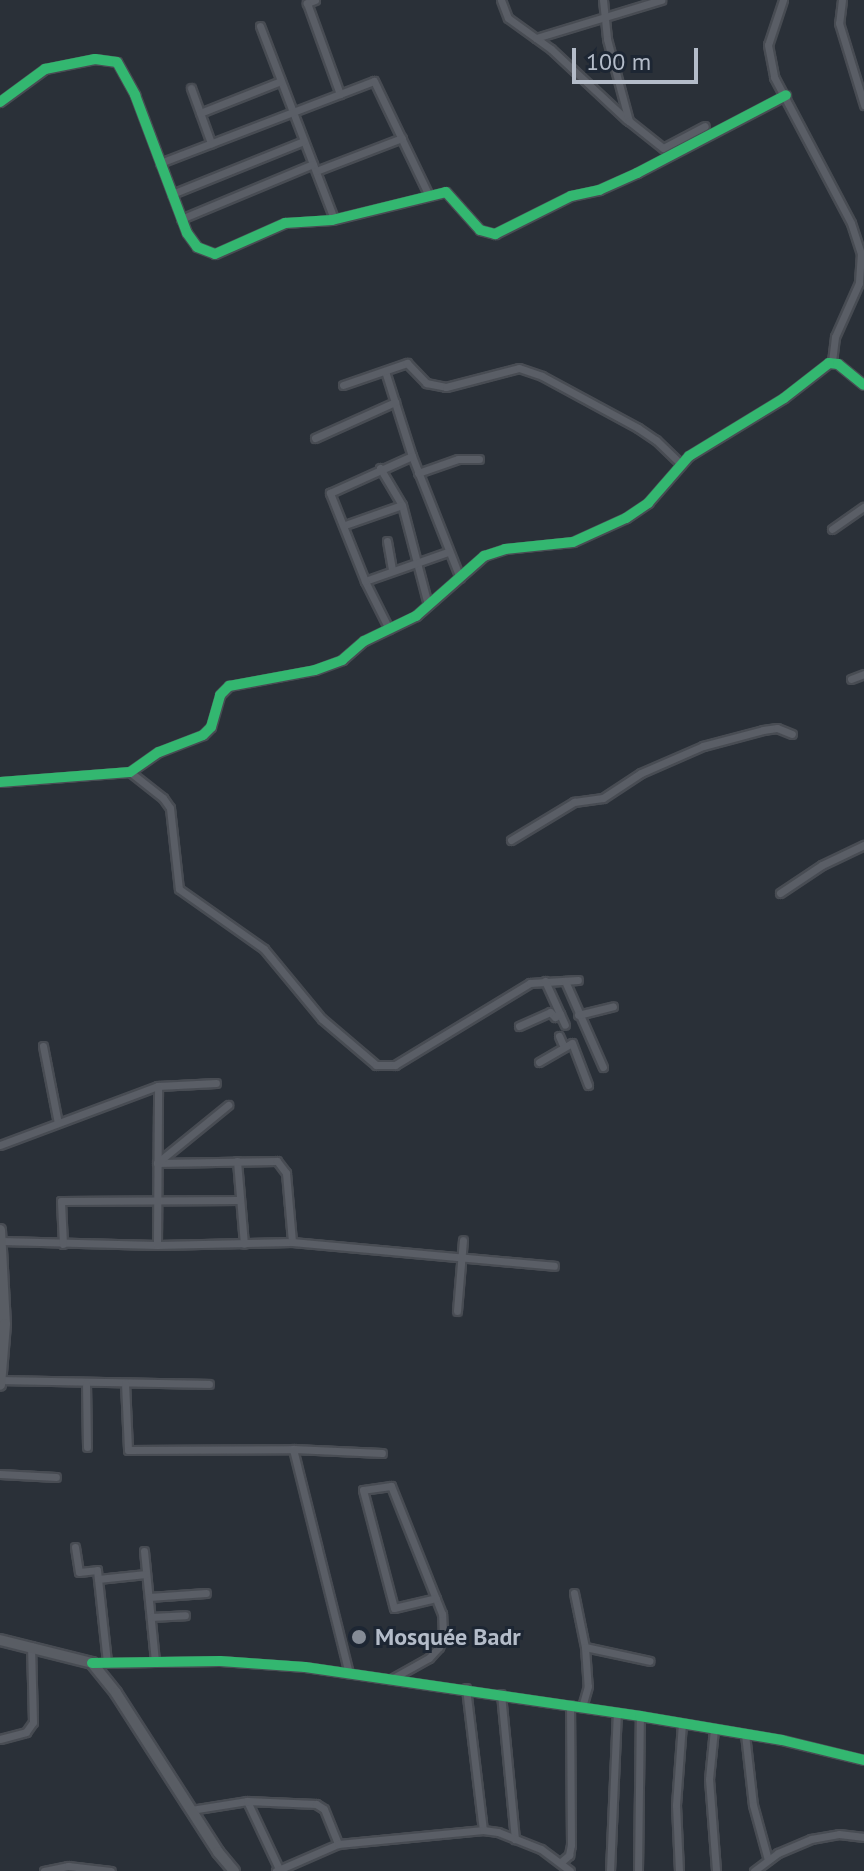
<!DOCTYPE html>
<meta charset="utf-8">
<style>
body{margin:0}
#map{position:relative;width:864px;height:1871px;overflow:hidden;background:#2a3038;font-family:"PT Sans",sans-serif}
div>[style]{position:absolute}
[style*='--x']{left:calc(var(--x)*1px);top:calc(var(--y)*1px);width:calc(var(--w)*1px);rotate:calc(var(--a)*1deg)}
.roads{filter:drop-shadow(2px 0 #484c53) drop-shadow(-2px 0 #484c53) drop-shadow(0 2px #484c53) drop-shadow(0 -2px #484c53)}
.minor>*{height:7px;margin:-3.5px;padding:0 3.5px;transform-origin:3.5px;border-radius:3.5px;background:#5a5e66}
.secondary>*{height:10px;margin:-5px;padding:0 5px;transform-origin:5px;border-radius:5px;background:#595d64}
.cycleway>*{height:10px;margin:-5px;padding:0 5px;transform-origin:5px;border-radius:5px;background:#33b770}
.dots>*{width:22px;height:22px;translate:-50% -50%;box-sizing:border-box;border:4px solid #1d2633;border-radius:50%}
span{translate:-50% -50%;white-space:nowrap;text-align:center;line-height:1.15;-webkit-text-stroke:6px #1d2633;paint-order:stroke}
.poi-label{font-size:24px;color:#b4bcc9;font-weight:700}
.left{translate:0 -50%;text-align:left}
.scale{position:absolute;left:572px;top:48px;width:126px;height:36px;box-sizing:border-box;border:4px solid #b4bcc9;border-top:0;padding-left:10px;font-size:24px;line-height:28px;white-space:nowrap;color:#b4bcc9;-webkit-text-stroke:6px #1d2633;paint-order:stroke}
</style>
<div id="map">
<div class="roads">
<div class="minor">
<i style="--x:315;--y:0;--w:9;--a:159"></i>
<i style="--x:307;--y:3;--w:97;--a:70.1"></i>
<i style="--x:501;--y:0;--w:19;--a:69"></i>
<i style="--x:508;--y:18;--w:53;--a:35.8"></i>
<i style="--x:551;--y:49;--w:104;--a:43.1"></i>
<i style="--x:603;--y:0;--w:39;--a:84"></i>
<i style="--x:607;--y:39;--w:85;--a:75"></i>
<i style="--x:629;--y:121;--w:43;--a:38.5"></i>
<i style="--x:663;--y:148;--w:47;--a:-27.6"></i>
<i style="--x:783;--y:0;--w:47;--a:108.4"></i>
<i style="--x:768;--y:45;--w:33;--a:79"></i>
<i style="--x:774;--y:77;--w:165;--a:62.2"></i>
<i style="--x:851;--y:223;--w:32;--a:72"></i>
<i style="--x:861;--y:253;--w:30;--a:94"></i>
<i style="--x:859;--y:283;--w:59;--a:114"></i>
<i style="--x:835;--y:337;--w:25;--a:97"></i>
<i style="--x:842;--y:0;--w:23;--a:97"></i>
<i style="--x:839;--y:23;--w:86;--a:73"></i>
<i style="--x:260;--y:26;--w:207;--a:69"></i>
<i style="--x:536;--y:38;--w:131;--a:-16.9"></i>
<i style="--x:191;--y:88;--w:59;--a:70"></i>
<i style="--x:0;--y:102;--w:56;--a:-36.3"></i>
<i style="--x:45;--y:69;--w:51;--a:-11.3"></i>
<i style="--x:95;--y:59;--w:22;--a:8"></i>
<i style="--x:117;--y:62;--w:38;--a:61"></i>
<i style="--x:135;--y:95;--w:147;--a:69.4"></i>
<i style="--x:187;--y:233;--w:17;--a:54"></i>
<i style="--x:197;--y:247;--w:19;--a:21"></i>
<i style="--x:215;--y:254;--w:77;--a:-23.9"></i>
<i style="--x:285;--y:223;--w:47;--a:-3.7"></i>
<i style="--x:332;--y:220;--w:117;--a:-13.8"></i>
<i style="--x:446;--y:192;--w:51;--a:48.2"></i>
<i style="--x:480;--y:230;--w:16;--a:15"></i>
<i style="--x:495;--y:234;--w:85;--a:-26.6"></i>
<i style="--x:571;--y:196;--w:29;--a:-12"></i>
<i style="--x:599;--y:190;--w:42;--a:-24.1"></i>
<i style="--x:637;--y:173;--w:168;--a:-27.6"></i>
<i style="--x:200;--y:113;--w:87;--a:-21.6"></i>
<i style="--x:160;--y:163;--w:229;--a:-21"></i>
<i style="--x:374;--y:81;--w:127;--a:64.4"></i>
<i style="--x:316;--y:171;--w:92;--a:-21"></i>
<i style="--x:172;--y:194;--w:142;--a:-21.9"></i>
<i style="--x:181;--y:219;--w:143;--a:-22.6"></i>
<i style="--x:385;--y:371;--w:89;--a:72.4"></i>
<i style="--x:412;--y:456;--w:131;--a:68.5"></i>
<i style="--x:343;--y:385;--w:68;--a:-19"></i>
<i style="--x:407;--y:363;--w:28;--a:46"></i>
<i style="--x:426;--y:383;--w:20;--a:11"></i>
<i style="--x:446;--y:387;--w:75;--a:-14.6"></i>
<i style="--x:519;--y:368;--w:24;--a:19"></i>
<i style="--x:542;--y:376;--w:109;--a:28.4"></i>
<i style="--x:638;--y:428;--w:22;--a:34"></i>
<i style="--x:656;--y:440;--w:35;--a:44"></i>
<i style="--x:315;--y:438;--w:88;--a:-24.2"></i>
<i style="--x:380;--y:468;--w:43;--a:59.3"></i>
<i style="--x:402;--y:505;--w:103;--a:75.4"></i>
<i style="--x:418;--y:473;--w:42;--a:-19.3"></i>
<i style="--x:458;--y:459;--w:21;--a:0"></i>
<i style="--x:345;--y:525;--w:60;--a:-19.3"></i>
<i style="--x:832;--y:529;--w:39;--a:-35"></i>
<i style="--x:387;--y:541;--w:28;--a:80"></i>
<i style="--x:365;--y:581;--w:88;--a:-19.3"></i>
<i style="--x:389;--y:629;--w:54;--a:-116.6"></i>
<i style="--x:365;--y:581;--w:95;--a:-111.7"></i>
<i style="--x:330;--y:493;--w:90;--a:-24.3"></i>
<i style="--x:851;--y:679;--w:14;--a:-21"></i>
<i style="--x:130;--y:772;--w:42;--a:38.2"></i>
<i style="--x:163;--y:798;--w:12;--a:55"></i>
<i style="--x:170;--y:808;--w:81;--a:83.7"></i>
<i style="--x:179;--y:889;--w:104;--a:35.2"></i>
<i style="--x:264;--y:949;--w:91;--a:50.4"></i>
<i style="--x:322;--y:1019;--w:71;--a:40.4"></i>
<i style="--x:376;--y:1065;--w:19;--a:0"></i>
<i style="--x:395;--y:1065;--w:158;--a:-31.3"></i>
<i style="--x:530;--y:983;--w:48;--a:-3.6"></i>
<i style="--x:0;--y:782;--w:130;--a:-4.4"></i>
<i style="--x:130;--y:772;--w:35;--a:-35"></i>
<i style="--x:159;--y:752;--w:47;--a:-21.1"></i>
<i style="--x:203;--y:735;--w:11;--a:-45"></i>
<i style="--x:211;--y:727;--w:33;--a:-74"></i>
<i style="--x:220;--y:695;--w:13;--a:-45"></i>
<i style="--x:229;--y:686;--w:87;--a:-10.5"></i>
<i style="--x:315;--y:670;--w:29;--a:-20"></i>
<i style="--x:342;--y:660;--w:29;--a:-41"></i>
<i style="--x:364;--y:641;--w:58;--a:-25.7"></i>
<i style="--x:416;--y:616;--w:91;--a:-41.4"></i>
<i style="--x:484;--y:556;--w:22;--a:-18"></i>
<i style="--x:505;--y:549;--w:68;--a:-5.9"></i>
<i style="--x:573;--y:542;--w:58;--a:-24.4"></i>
<i style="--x:626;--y:518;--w:27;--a:-34"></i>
<i style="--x:648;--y:503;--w:62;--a:-48.9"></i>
<i style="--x:689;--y:456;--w:111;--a:-31.4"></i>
<i style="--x:784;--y:398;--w:57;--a:-37.9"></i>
<i style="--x:829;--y:363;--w:9;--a:6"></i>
<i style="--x:838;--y:364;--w:33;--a:39"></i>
<i style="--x:511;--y:840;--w:74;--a:-31.1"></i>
<i style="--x:574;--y:802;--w:29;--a:-8"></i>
<i style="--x:603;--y:798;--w:45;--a:-33.3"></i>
<i style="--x:641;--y:773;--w:68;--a:-23.5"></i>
<i style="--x:703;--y:746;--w:62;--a:-14.9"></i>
<i style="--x:763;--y:730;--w:14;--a:-8"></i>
<i style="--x:777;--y:728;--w:16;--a:22"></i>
<i style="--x:780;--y:893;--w:50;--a:-33.7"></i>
<i style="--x:822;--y:865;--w:47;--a:-25.5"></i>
<i style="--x:545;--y:981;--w:48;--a:65.6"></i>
<i style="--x:565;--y:981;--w:94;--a:66.2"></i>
<i style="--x:578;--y:1015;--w:36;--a:-14"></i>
<i style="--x:519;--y:1026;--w:34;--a:-24"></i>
<i style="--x:550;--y:1012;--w:7;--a:45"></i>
<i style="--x:555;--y:1017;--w:6;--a:-31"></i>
<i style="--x:559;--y:1036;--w:12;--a:66"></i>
<i style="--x:43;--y:1046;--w:78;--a:79"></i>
<i style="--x:539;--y:1062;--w:38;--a:-30"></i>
<i style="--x:572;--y:1043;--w:45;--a:69.1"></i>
<i style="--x:0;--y:1145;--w:169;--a:-20.5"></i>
<i style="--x:158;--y:1086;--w:58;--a:-3"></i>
<i style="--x:237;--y:1161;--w:83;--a:85.2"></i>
<i style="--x:157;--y:1163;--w:120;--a:-1"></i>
<i style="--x:277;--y:1161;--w:15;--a:53"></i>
<i style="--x:286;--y:1173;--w:69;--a:85"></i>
<i style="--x:157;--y:1163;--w:92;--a:-39.2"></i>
<i style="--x:1;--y:1241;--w:156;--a:1.5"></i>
<i style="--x:157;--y:1245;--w:135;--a:-1.3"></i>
<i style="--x:292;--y:1242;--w:263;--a:5.2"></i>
<i style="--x:63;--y:1244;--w:43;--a:-92.7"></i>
<i style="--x:61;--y:1201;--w:179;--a:-0.3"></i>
<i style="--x:157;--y:1245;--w:159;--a:-89.6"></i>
<i style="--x:457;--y:1311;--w:71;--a:-85.2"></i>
<i style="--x:1;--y:1380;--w:208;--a:1.1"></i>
<i style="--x:86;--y:1383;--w:64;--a:89.1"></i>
<i style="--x:125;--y:1383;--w:67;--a:87.4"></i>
<i style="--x:128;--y:1450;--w:165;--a:-0.3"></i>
<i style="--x:293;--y:1449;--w:89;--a:2.6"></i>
<i style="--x:293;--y:1449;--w:231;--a:76"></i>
<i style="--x:0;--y:1474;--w:56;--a:3.1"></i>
<i style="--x:75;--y:1547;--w:25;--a:81"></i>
<i style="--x:79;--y:1572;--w:18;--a:-6"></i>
<i style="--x:97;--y:1570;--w:9;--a:84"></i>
<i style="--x:144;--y:1551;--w:111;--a:84.3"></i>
<i style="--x:574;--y:1593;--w:55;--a:78.5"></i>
<i style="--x:585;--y:1647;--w:39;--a:86"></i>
<i style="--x:588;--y:1686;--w:22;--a:106"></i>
<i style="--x:149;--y:1597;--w:57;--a:-4"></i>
<i style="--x:151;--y:1617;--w:34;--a:-3"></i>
<i style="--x:585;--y:1647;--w:66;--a:12.2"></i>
<i style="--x:107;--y:1662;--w:83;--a:-96.2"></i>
<i style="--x:98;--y:1579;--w:48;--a:-5.9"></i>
<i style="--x:92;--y:1663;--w:128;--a:-0.9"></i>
<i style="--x:220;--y:1661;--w:85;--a:4"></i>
<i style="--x:305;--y:1667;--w:339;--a:8.3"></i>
<i style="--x:640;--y:1716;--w:144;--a:9.6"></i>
<i style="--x:782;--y:1740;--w:84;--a:13.7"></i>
<i style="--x:393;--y:1678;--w:41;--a:-29.1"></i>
<i style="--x:429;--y:1658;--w:15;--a:-48"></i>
<i style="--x:439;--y:1647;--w:10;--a:-66"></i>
<i style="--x:443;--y:1638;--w:24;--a:-92"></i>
<i style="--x:442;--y:1614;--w:138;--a:-111.7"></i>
<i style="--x:391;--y:1486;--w:28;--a:172"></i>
<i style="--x:363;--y:1490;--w:122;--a:75.3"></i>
<i style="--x:394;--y:1608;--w:43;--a:-13.4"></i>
<i style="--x:466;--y:1688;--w:143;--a:83.2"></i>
<i style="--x:501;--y:1694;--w:146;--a:84.5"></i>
<i style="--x:714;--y:1729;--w:50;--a:95.7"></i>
<i style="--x:709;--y:1779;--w:92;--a:85.6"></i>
<i style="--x:745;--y:1734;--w:71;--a:83.6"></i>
<i style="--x:753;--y:1805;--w:57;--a:74.7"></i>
<i style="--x:0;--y:1739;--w:27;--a:-15"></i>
<i style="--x:26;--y:1732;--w:12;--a:-55"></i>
<i style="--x:33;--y:1722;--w:76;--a:-91.5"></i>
<i style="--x:247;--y:1801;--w:75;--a:64.8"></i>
<i style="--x:191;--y:1810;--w:57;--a:-9.1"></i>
<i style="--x:247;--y:1801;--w:69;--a:2.5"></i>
<i style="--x:316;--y:1804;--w:9;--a:32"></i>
<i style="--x:324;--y:1809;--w:38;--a:68"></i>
<i style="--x:561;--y:1862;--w:11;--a:-41"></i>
<i style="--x:569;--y:1855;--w:10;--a:-79"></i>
<i style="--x:571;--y:1845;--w:140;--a:-90.4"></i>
<i style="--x:44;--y:1871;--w:25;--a:-12"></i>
<i style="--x:68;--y:1866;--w:43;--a:6.6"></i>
<i style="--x:276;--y:1871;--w:68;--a:-23.5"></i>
<i style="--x:338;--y:1844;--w:146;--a:-5.5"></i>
<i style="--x:483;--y:1830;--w:15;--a:8"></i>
<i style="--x:498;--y:1832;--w:46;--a:21.6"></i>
<i style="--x:541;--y:1849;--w:36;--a:37"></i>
<i style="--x:610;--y:1871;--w:158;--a:-87.5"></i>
<i style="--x:638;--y:1871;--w:155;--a:-89.3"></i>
<i style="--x:679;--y:1871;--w:66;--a:-92.6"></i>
<i style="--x:676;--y:1805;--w:82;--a:-85.8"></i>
<i style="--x:754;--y:1871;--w:30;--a:-37"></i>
<i style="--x:778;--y:1853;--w:36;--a:-23"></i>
<i style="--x:811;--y:1839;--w:28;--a:-10"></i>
<i style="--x:839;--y:1834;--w:25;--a:7"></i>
</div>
<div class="secondary">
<i style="--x:0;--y:1230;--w:94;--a:87"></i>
<i style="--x:5;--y:1324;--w:61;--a:94.7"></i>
<i style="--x:0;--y:1640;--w:95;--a:14"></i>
<i style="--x:92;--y:1663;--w:38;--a:51"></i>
<i style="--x:116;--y:1693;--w:189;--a:57.3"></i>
<i style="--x:218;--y:1852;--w:25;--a:50"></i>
</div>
</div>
<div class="cycleway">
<i style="--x:0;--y:102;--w:56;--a:-36.3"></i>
<i style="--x:45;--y:69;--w:51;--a:-11.3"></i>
<i style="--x:95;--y:59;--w:22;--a:8"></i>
<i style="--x:117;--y:62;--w:38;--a:61"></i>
<i style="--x:135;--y:95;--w:147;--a:69.4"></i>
<i style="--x:187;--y:233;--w:17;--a:54"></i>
<i style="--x:197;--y:247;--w:19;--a:21"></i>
<i style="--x:215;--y:254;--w:77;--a:-23.9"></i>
<i style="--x:285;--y:223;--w:47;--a:-3.7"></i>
<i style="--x:332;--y:220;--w:117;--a:-13.8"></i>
<i style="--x:446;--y:192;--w:51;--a:48.2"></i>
<i style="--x:480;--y:230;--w:16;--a:15"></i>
<i style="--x:495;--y:234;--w:85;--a:-26.6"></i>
<i style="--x:571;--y:196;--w:29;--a:-12"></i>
<i style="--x:599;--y:190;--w:42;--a:-24.1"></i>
<i style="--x:637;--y:173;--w:168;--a:-27.6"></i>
<i style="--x:0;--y:782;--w:130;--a:-4.4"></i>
<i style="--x:130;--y:772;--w:35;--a:-35"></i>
<i style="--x:159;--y:752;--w:47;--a:-21.1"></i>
<i style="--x:203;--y:735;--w:11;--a:-45"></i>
<i style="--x:211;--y:727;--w:33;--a:-74"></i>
<i style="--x:220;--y:695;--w:13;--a:-45"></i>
<i style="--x:229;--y:686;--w:87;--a:-10.5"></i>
<i style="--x:315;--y:670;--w:29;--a:-20"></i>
<i style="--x:342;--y:660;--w:29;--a:-41"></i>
<i style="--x:364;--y:641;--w:58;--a:-25.7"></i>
<i style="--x:416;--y:616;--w:91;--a:-41.4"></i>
<i style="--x:484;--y:556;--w:22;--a:-18"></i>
<i style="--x:505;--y:549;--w:68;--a:-5.9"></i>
<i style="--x:573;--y:542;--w:58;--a:-24.4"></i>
<i style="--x:626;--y:518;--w:27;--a:-34"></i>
<i style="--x:648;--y:503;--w:62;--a:-48.9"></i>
<i style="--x:689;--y:456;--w:111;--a:-31.4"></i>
<i style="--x:784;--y:398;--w:57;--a:-37.9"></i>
<i style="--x:829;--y:363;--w:9;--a:6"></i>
<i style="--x:838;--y:364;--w:33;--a:39"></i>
<i style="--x:92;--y:1663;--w:128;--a:-0.9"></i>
<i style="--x:220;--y:1661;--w:85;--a:4"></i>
<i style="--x:305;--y:1667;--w:339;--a:8.3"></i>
<i style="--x:640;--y:1716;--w:144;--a:9.6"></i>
<i style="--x:782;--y:1740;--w:84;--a:13.7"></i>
</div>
<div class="dots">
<i style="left:359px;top:1637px;background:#848b96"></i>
</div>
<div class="poi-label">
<span class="left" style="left:375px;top:1637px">Mosquée Badr</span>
</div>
<div class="scale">100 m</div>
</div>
